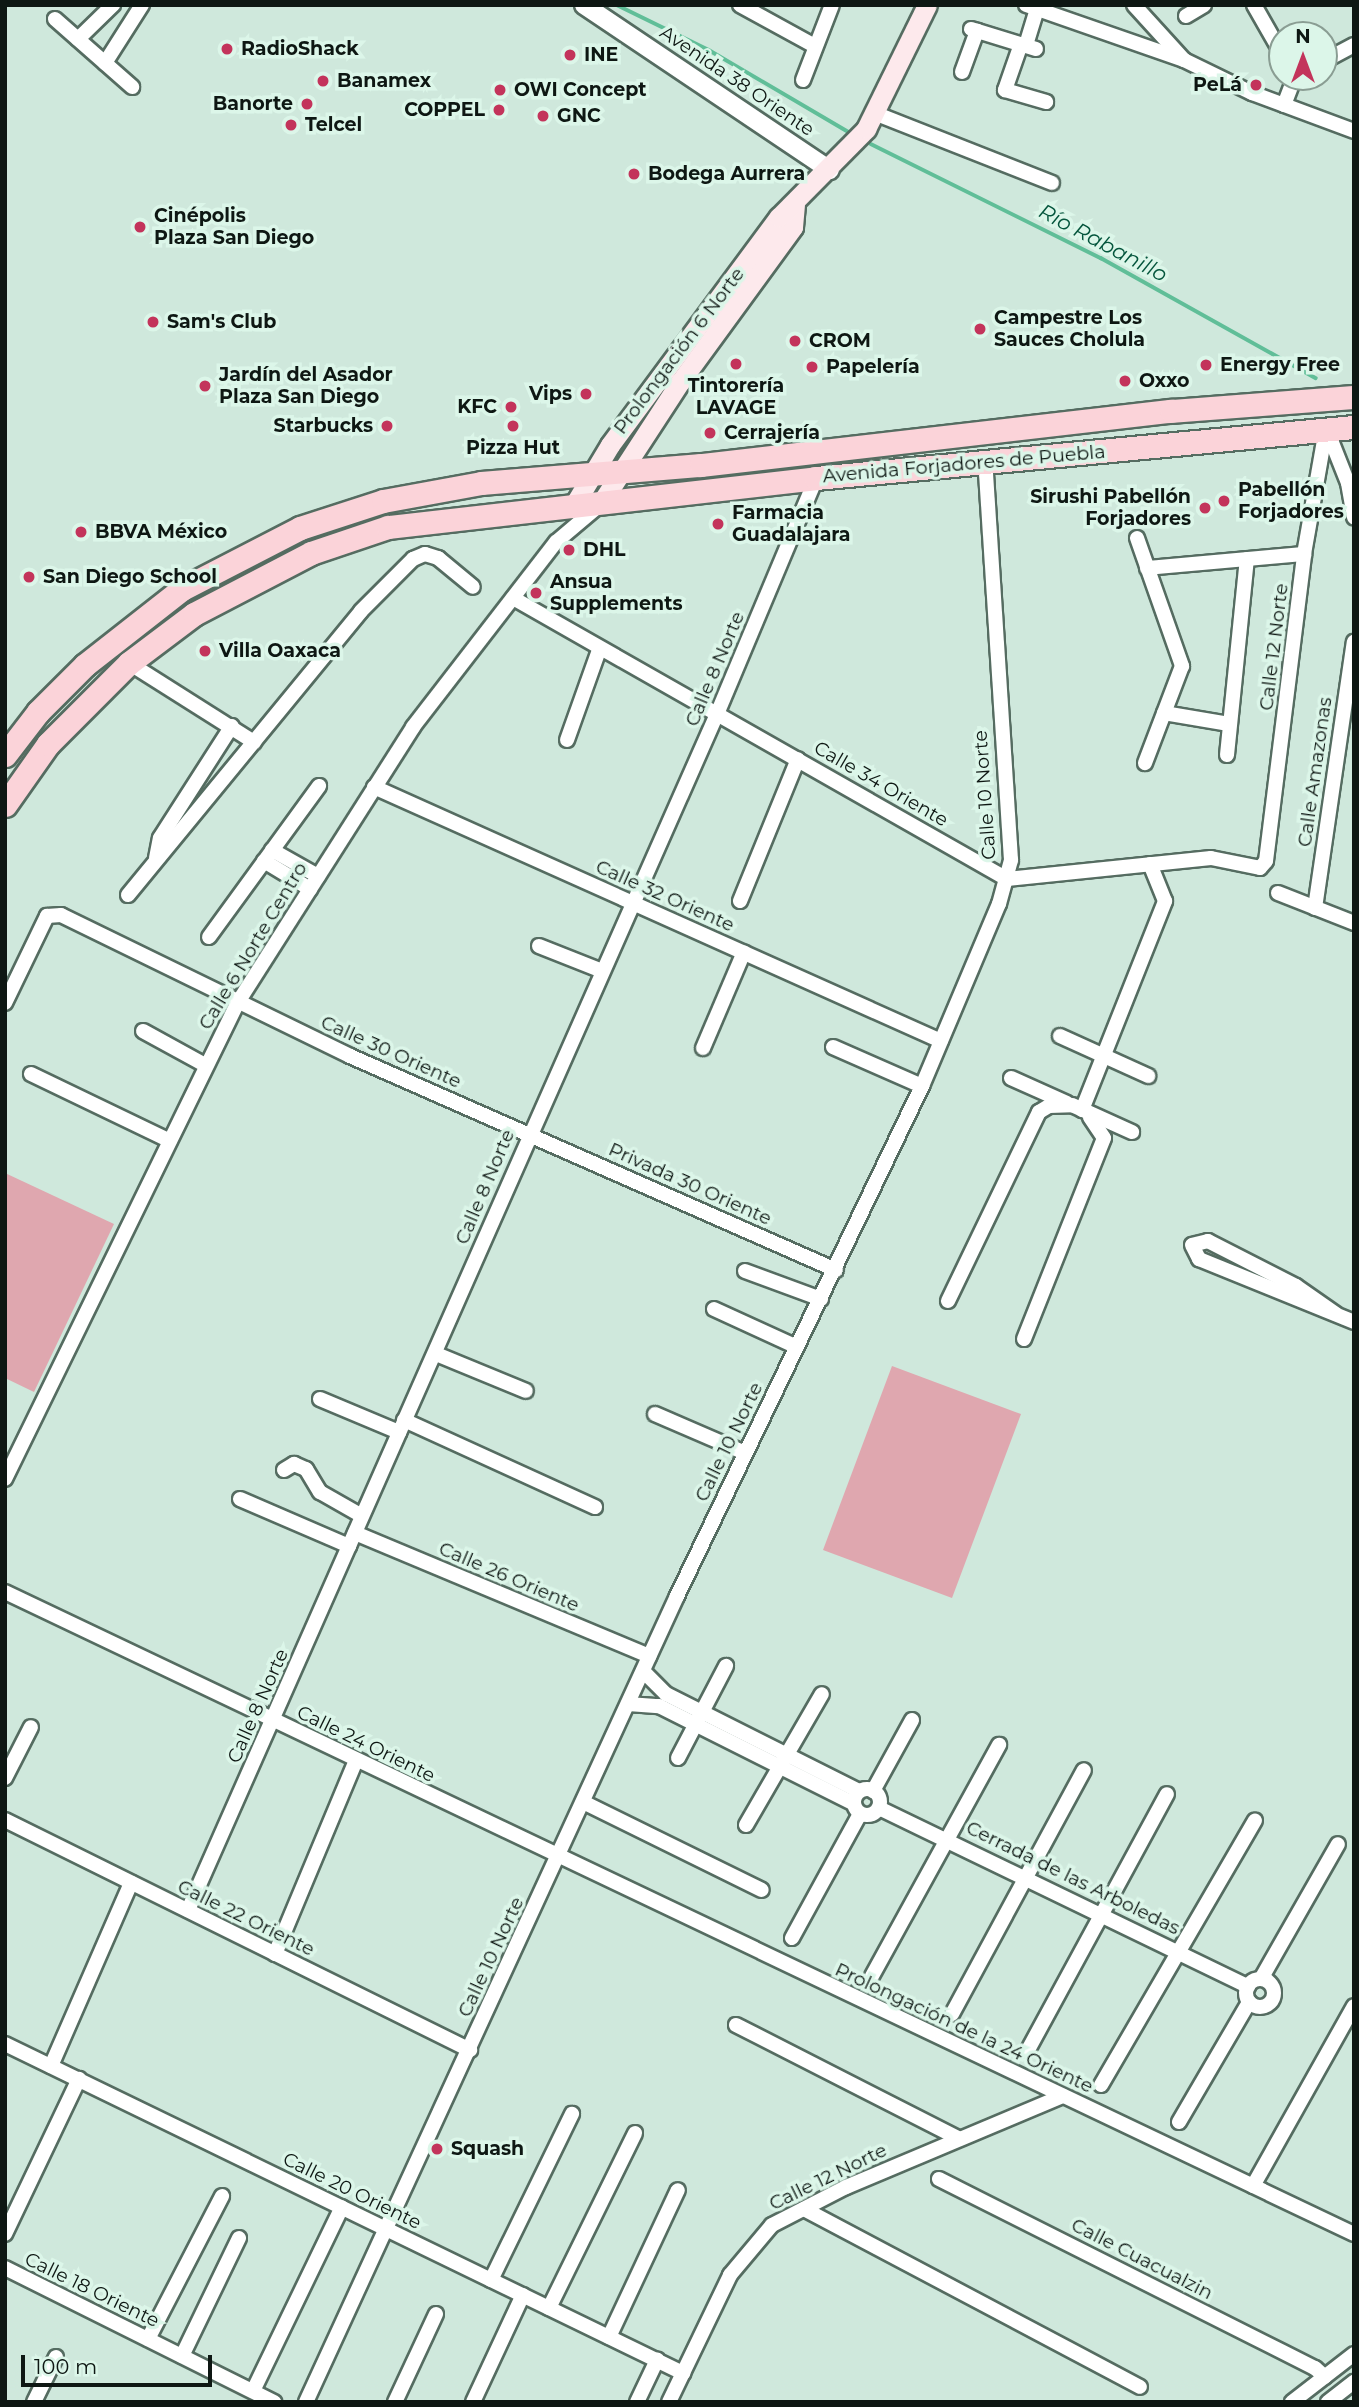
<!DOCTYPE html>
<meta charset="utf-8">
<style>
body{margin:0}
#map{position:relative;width:1359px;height:2407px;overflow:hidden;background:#cfe8dc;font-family:Montserrat,sans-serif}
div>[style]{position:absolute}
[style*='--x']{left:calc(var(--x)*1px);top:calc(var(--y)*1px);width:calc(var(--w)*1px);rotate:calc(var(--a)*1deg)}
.green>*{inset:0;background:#dfa7af}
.stream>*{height:3.5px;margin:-1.75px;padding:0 1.75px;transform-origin:1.75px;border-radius:1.75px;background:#60be98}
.roads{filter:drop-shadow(2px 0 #556c61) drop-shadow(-2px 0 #556c61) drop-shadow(0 2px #556c61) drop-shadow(0 -2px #556c61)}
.minor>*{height:14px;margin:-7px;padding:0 7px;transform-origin:7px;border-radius:7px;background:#fff}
.minor>.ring{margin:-7px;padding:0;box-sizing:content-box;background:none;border:14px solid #fff;border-radius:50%}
.tertiary>*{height:18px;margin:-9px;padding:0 9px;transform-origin:9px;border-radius:9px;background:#fff}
.secondary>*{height:19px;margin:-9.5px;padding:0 9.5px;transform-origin:9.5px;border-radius:9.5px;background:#fde9ec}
.primary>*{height:23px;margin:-11.5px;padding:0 11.5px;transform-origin:11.5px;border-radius:11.5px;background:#fbd3d9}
.dots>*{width:19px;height:19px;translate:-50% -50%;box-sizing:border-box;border:4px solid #dcf6e9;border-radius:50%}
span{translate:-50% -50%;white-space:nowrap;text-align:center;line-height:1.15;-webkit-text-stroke:7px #dcf6e9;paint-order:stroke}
.poi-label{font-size:19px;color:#0e1713;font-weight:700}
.left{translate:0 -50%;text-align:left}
.right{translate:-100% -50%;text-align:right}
.street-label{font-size:19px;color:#0e1713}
.water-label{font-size:21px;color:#04553c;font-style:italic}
.frame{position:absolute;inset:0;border:7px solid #0e1713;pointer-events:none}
.north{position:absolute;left:1268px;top:21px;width:70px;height:70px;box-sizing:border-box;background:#dcf6e9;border:2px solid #8a9d93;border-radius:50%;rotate:0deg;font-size:19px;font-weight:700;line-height:28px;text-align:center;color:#0e1713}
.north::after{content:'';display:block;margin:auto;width:24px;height:32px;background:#c3345b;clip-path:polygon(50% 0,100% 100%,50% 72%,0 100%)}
.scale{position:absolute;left:21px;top:2355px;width:191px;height:32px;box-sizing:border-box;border:4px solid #0e1713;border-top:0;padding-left:9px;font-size:21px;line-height:24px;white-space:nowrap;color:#0e1713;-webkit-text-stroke:5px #dcf6e9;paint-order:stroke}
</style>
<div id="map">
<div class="green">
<i style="clip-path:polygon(5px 1173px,114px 1224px,34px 1392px,5px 1378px)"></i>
<i style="clip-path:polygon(892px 1366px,1021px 1414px,952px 1598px,823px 1550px)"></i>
</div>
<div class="stream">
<i style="--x:617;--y:5;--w:102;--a:26.1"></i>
<i style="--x:709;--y:50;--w:162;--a:30.4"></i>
<i style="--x:871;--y:144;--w:257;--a:26.4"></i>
<i style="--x:1101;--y:258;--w:246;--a:29.2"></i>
</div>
<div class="roads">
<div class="minor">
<i style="--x:740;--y:5;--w:85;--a:28.7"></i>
<i style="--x:1026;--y:5;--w:167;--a:19.2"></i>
<i style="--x:1184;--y:60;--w:76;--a:25.9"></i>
<i style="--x:1252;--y:93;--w:109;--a:20.4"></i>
<i style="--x:1134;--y:5;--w:74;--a:47.7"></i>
<i style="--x:1254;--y:5;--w:56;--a:60.3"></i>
<i style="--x:1186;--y:16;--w:21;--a:-31"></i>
<i style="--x:55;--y:19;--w:103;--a:41.4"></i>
<i style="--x:971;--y:29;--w:68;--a:17.1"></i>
<i style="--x:78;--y:39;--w:49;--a:-44.2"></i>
<i style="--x:1021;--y:44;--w:49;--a:109.2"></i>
<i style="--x:1005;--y:90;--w:43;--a:16.3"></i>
<i style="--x:1026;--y:45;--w:37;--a:-73"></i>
<i style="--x:1324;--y:61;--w:34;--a:-28"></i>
<i style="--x:105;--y:63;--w:69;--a:-57.5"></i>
<i style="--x:962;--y:72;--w:44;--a:-69.9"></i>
<i style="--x:803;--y:80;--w:80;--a:-68.9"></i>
<i style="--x:1284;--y:105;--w:30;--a:-69"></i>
<i style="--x:877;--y:114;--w:188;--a:21.5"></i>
<i style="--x:1327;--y:430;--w:57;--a:68.4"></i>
<i style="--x:1348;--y:483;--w:35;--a:80"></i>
<i style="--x:1137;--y:538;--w:136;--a:70.6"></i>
<i style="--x:1182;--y:666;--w:104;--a:110.9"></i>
<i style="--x:1147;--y:568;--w:158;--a:-5.1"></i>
<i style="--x:513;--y:598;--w:568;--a:29.63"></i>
<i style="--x:1007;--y:879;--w:205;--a:-5.9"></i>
<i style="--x:1211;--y:858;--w:50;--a:11.5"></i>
<i style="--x:1260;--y:868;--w:9;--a:-49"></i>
<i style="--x:1266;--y:861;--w:309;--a:-82.9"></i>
<i style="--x:1304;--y:554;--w:127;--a:-80"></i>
<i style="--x:129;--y:663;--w:148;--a:32.3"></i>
<i style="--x:1164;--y:713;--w:66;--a:9.6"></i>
<i style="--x:567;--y:740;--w:96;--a:-70.4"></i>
<i style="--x:1227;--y:755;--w:197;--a:-84.2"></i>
<i style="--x:374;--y:787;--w:621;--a:24.13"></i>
<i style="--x:272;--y:850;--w:53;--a:29.5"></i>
<i style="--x:156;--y:858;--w:20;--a:-79"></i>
<i style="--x:160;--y:838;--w:133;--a:-57.3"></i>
<i style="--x:264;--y:861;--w:54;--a:31.3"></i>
<i style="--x:1278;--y:893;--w:82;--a:21.5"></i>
<i style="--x:128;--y:895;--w:367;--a:-50.6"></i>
<i style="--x:361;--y:611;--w:74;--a:-45"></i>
<i style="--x:413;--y:559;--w:13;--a:-23"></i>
<i style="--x:425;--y:554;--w:14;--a:17"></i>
<i style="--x:438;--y:558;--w:45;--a:39.6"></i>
<i style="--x:740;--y:901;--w:153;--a:-67.8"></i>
<i style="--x:1315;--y:908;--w:269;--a:-81.7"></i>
<i style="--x:209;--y:937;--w:187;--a:-53.9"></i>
<i style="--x:539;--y:946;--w:68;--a:21.6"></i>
<i style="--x:5;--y:1003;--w:97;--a:-64.2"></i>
<i style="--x:47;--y:916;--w:14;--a:-4"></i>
<i style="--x:61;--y:915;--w:322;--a:26"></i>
<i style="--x:350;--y:1056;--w:531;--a:23.77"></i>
<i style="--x:143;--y:1031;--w:71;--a:28.7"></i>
<i style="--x:1060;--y:1036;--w:97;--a:24.4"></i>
<i style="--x:833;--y:1047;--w:97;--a:23.7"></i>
<i style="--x:703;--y:1048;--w:104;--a:-66.9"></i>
<i style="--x:31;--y:1074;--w:154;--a:25.7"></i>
<i style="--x:1011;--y:1078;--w:61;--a:24.1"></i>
<i style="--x:1082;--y:1110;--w:225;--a:-68.3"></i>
<i style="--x:1165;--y:901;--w:40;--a:-112"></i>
<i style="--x:745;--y:1271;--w:81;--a:20.2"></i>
<i style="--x:948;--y:1301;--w:210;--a:-64.3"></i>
<i style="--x:1039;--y:1112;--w:12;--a:-31"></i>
<i style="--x:1049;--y:1106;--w:23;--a:-2"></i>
<i style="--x:1072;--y:1105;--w:66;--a:24.2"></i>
<i style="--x:714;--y:1309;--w:91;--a:24.6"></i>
<i style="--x:1336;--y:1314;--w:49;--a:-145"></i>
<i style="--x:1296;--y:1286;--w:99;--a:-152.9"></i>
<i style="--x:1208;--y:1241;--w:16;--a:166"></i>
<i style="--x:1192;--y:1245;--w:16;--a:63"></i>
<i style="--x:1199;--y:1259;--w:167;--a:22.1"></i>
<i style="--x:1024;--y:1339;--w:216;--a:-68.3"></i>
<i style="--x:1104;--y:1138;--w:25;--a:-124"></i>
<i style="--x:436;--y:1354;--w:97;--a:22.3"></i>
<i style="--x:320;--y:1399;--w:86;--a:22.7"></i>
<i style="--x:655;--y:1414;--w:98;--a:23.4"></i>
<i style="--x:404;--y:1420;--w:210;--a:24.5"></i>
<i style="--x:284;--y:1470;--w:12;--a:-31"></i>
<i style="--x:294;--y:1464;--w:13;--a:23"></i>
<i style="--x:306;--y:1469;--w:27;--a:59"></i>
<i style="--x:320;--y:1492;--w:48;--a:29.7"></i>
<i style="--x:5;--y:1479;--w:531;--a:-63.97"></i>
<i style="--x:238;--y:1002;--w:326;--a:-57.5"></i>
<i style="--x:413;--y:727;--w:234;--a:-52.3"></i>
<i style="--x:556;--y:542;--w:59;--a:-40.2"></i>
<i style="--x:240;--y:1499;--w:119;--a:23.3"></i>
<i style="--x:355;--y:1533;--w:319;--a:22.7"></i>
<i style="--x:5;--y:1592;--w:1494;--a:25.45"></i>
<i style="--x:643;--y:1671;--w:33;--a:45"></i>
<i style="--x:666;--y:1694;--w:216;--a:26.7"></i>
<i style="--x:628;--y:1704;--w:31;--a:4"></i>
<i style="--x:659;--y:1706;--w:217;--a:26.6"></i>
<i style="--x:678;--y:1758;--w:104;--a:-62.4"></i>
<i style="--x:5;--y:1778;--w:57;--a:-63"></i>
<i class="ring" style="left:854px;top:1789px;width:12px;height:12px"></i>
<i style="--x:873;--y:1791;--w:81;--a:-61.2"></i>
<i style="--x:583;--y:1802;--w:199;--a:26.2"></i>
<i style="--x:879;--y:1808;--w:410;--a:25.8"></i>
<i style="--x:5;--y:1820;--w:519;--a:26.32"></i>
<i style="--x:746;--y:1825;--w:151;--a:-59.9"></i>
<i style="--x:188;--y:1910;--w:1308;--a:-66.14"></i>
<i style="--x:717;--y:714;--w:256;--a:-67.2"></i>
<i style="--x:792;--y:1938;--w:141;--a:-61.3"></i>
<i style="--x:275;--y:1954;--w:210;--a:-67.3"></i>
<i style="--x:872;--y:1976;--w:264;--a:-61.2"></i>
<i style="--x:1261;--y:1979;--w:155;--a:-60.3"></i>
<i class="ring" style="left:1246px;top:1979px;width:14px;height:14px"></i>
<i style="--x:952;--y:2014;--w:277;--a:-61.6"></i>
<i style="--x:736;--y:2025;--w:249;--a:27"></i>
<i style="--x:5;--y:2044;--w:754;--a:25.89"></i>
<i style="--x:1028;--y:2050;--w:291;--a:-61.5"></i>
<i style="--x:51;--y:2066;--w:200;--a:-66.4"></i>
<i style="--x:1101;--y:2085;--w:306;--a:-59.8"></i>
<i style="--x:1179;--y:2122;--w:139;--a:-59.7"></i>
<i style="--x:939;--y:2179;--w:421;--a:26.7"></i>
<i style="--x:1315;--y:2368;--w:13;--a:42"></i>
<i style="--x:1253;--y:2186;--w:206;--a:-60.7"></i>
<i style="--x:804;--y:2209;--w:380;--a:27.9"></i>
<i style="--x:5;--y:2234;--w:172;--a:-64.5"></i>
<i style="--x:5;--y:2268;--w:301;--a:26.5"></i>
<i style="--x:491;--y:2280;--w:185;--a:-64"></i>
<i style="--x:549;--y:2308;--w:195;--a:-63.8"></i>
<i style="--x:609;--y:2337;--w:162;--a:-64.9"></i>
<i style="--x:148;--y:2339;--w:161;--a:-62.6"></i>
<i style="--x:182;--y:2356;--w:131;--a:-64.2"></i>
<i style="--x:253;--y:2391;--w:204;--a:-64.2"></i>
<i style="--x:34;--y:2402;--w:50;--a:-63.9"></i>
<i style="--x:306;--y:2402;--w:887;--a:-65.28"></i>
<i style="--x:677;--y:1596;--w:566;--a:-64.34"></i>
<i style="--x:922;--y:1086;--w:198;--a:-67.1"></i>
<i style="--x:999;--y:904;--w:46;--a:-74.7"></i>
<i style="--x:1011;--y:860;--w:401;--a:-93.7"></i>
<i style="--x:395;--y:2402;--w:97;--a:-65"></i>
<i style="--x:473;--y:2402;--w:118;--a:-65"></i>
<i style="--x:637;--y:2402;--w:47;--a:-64.5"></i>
<i style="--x:669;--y:2402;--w:141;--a:-64.3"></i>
<i style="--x:730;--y:2275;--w:65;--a:-50"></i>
<i style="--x:772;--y:2225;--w:83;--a:-27.2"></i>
<i style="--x:846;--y:2187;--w:235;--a:-22.8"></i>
<i style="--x:1292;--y:2402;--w:78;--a:-37.7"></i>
<i style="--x:1328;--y:2402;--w:33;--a:-38"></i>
</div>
<div class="tertiary">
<i style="--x:584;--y:5;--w:296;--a:33.9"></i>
</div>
<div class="secondary">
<i style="--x:601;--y:503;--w:145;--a:-56.9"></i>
<i style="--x:680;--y:382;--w:192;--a:-53.9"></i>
<i style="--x:793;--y:227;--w:22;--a:-85"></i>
<i style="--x:574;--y:505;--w:70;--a:-59"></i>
<i style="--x:610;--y:445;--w:284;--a:-53.5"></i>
<i style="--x:779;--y:217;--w:124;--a:-45.3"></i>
<i style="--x:866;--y:129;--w:138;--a:-63.8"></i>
</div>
<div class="primary">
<i style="--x:5;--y:755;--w:54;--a:-52.5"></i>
<i style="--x:38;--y:712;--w:66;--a:-45"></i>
<i style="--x:85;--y:665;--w:123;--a:-38.1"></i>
<i style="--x:182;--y:589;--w:133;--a:-27.3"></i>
<i style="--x:300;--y:528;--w:87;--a:-18"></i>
<i style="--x:383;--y:501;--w:100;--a:-10.4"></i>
<i style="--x:481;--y:483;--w:221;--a:-4.7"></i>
<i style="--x:701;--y:465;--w:473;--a:-6.6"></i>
<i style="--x:1171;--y:411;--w:184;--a:-4.4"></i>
<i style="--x:5;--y:805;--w:75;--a:-54.8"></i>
<i style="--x:48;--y:744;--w:115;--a:-45"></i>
<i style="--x:129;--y:663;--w:81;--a:-37"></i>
<i style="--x:194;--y:614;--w:132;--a:-27.5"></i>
<i style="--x:311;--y:553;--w:81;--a:-18.7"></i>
<i style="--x:388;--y:527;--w:431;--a:-6.5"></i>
<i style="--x:816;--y:478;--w:540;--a:-5.42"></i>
</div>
</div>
<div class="dots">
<i style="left:227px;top:49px;background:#c3345b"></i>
<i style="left:570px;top:55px;background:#c3345b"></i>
<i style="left:323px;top:81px;background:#c3345b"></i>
<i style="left:1256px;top:85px;background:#c3345b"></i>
<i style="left:500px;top:90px;background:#c3345b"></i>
<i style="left:307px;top:104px;background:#c3345b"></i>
<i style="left:499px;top:110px;background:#c3345b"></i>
<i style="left:543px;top:116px;background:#c3345b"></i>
<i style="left:291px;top:125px;background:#c3345b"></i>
<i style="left:634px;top:174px;background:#c3345b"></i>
<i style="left:140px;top:227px;background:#c3345b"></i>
<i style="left:153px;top:322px;background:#c3345b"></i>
<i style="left:980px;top:329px;background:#c3345b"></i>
<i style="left:795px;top:341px;background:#c3345b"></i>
<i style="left:736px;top:364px;background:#c3345b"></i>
<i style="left:1206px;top:365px;background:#c3345b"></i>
<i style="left:812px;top:367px;background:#c3345b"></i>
<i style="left:1125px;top:381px;background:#c3345b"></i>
<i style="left:205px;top:386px;background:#c3345b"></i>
<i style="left:586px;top:394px;background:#c3345b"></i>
<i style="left:511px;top:407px;background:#c3345b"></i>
<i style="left:387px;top:426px;background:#c3345b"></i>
<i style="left:513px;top:426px;background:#c3345b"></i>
<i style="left:710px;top:433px;background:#c3345b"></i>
<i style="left:1224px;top:501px;background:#c3345b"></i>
<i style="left:1205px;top:508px;background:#c3345b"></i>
<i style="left:718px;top:524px;background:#c3345b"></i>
<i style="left:81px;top:532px;background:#c3345b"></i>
<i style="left:569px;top:550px;background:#c3345b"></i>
<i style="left:29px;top:577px;background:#c3345b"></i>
<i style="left:536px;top:593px;background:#c3345b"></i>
<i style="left:205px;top:651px;background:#c3345b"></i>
<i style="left:437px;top:2149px;background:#c3345b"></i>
</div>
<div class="poi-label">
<span class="left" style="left:241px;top:49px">RadioShack</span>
<span class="left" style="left:584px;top:55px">INE</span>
<span class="left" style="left:337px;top:81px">Banamex</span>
<span class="right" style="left:1242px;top:85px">PeLá</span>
<span class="left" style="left:514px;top:90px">OWI Concept</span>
<span class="right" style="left:293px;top:104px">Banorte</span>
<span class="right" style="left:485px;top:110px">COPPEL</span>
<span class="left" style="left:557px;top:116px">GNC</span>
<span class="left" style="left:305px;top:125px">Telcel</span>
<span class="left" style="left:648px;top:174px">Bodega Aurrera</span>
<span class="left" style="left:154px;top:227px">Cinépolis<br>Plaza San Diego</span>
<span class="left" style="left:994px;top:329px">Campestre Los<br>Sauces Cholula</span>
<span class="left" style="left:167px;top:322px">Sam's Club</span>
<span class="left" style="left:809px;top:341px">CROM</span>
<span class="left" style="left:1220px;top:365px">Energy Free</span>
<span class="left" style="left:826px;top:367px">Papelería</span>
<span class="left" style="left:219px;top:386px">Jardín del Asador<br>Plaza San Diego</span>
<span class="left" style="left:1139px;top:381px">Oxxo</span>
<span style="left:736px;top:397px">Tintorería<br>LAVAGE</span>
<span class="right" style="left:572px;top:394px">Vips</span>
<span class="right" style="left:497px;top:407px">KFC</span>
<span class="right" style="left:373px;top:426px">Starbucks</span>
<span class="left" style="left:724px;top:433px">Cerrajería</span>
<span style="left:513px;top:448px">Pizza Hut</span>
<span class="left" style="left:1238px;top:501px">Pabellón<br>Forjadores</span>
<span class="right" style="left:1191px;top:508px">Sirushi Pabellón<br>Forjadores</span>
<span class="left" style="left:732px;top:524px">Farmacia<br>Guadalajara</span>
<span class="left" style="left:95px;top:532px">BBVA México</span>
<span class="left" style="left:583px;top:550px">DHL</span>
<span class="left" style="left:43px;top:577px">San Diego School</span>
<span class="left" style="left:550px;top:593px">Ansua<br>Supplements</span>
<span class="left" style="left:219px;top:651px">Villa Oaxaca</span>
<span class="left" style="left:451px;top:2149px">Squash</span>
</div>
<div class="street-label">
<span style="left:737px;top:81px;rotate:34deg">Avenida 38 Oriente</span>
<span style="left:679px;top:351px;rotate:-53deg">Prolongación 6 Norte</span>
<span style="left:964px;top:464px;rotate:-5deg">Avenida Forjadores de Puebla</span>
<span style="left:1274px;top:647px;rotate:-83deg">Calle 12 Norte</span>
<span style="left:715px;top:669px;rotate:-67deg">Calle 8 Norte</span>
<span style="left:1315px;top:772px;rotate:-82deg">Calle Amazonas</span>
<span style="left:881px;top:784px;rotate:30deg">Calle 34 Oriente</span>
<span style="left:985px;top:795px;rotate:-94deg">Calle 10 Norte</span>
<span style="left:665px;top:896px;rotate:24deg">Calle 32 Oriente</span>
<span style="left:253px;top:946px;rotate:-59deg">Calle 6 Norte Centro</span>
<span style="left:391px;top:1052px;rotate:24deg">Calle 30 Oriente</span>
<span style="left:690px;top:1184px;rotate:24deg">Privada 30 Oriente</span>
<span style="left:485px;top:1187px;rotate:-67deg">Calle 8 Norte</span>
<span style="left:729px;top:1442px;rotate:-64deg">Calle 10 Norte</span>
<span style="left:509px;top:1577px;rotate:23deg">Calle 26 Oriente</span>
<span style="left:258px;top:1706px;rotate:-66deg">Calle 8 Norte</span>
<span style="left:366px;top:1744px;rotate:26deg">Calle 24 Oriente</span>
<span style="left:1073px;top:1878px;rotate:26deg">Cerrada de las Arboledas</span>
<span style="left:246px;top:1918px;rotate:26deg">Calle 22 Oriente</span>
<span style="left:491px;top:1957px;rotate:-65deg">Calle 10 Norte</span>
<span style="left:964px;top:2028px;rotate:25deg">Prolongación de la 24 Oriente</span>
<span style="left:828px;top:2177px;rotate:-26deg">Calle 12 Norte</span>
<span style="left:352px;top:2191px;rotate:26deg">Calle 20 Oriente</span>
<span style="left:1142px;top:2259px;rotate:27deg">Calle Cuacualzin</span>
<span style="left:92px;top:2290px;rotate:26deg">Calle 18 Oriente</span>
</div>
<div class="water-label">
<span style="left:1103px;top:243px;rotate:28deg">Río Rabanillo</span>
</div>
<div class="frame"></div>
<div class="north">N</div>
<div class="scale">100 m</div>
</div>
